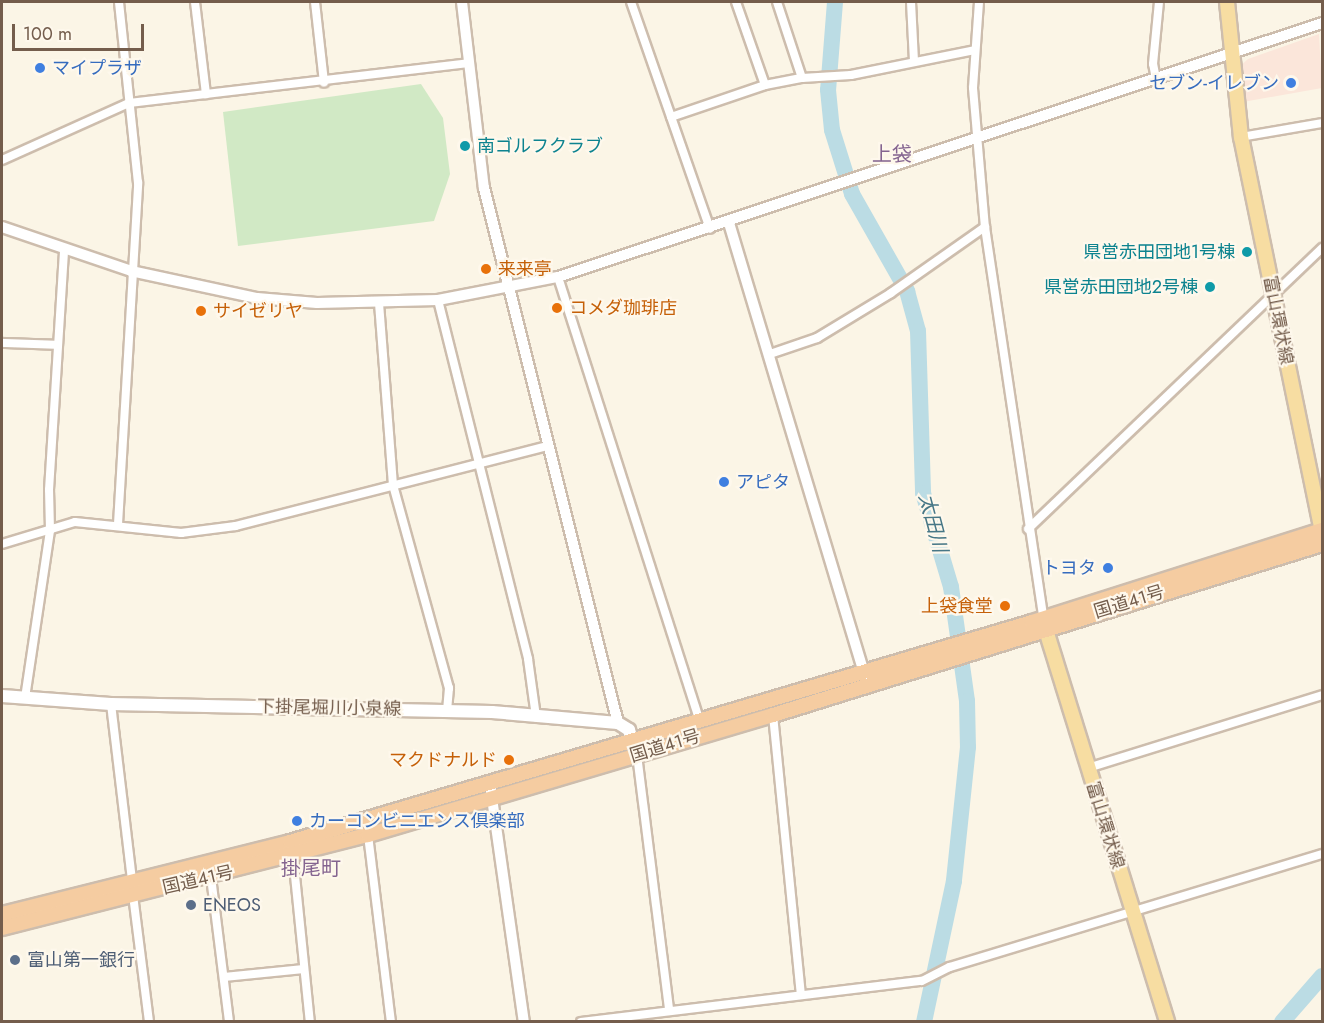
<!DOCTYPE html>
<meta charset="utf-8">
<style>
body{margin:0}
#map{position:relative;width:1324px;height:1023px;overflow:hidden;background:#fbf5e6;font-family:Jost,"Noto Sans JP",sans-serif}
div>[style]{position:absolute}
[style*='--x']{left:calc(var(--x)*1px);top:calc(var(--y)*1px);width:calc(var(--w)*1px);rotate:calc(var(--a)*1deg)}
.commercial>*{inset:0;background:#fbe6da}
.green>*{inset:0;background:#d1e9c5}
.river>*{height:16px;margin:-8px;padding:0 8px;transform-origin:8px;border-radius:8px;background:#bbdce4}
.roads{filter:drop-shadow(2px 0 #cdbdad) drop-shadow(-2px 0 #cdbdad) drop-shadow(0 2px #cdbdad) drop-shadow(0 -2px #cdbdad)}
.minor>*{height:8px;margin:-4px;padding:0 4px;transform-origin:4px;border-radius:4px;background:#fff}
.tertiary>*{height:10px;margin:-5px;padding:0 5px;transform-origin:5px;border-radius:5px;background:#fff}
.secondary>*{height:12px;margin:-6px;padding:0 6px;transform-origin:6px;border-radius:6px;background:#fff}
.primary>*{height:14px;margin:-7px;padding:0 7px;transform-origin:7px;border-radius:7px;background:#f7dda2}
.trunk>*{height:14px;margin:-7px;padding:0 7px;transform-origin:7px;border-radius:7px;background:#f5cca1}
.dots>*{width:16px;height:16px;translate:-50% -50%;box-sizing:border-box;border:3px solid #fef8ec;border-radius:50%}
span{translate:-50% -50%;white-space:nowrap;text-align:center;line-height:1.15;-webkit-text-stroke:4.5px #fef8ec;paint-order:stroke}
.shop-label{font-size:18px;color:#366cbe}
.left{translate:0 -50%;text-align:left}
.right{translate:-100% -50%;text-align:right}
.culture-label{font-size:18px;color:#0d838f}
.food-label{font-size:18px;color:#c56008}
.street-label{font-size:18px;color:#745d4c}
.service-label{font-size:18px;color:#4e5e75}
.neighbourhood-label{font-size:20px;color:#846490}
.water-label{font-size:20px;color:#477786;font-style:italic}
.frame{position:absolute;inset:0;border:3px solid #745d4c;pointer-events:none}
.scale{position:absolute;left:12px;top:24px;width:132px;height:27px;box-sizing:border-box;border:3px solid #745d4c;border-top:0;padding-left:8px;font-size:18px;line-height:21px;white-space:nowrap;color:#745d4c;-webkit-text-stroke:4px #fef8ec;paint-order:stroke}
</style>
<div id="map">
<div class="commercial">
<i style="clip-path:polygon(1319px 34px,1322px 88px,1243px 102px,1239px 67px,1248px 59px)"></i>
</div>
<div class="green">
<i style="clip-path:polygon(421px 84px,443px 118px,450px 174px,434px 221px,238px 246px,223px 112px)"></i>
</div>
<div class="river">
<i style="--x:835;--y:2;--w:88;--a:94.5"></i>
<i style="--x:828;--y:90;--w:40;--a:84.3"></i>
<i style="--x:832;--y:130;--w:67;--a:72.6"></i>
<i style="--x:852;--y:194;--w:112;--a:60.4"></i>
<i style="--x:907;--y:291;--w:41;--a:74.6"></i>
<i style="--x:918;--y:331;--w:162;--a:88.2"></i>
<i style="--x:923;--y:493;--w:98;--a:73.4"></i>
<i style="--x:951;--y:587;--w:115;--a:82"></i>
<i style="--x:967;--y:701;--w:46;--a:88.8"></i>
<i style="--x:968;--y:747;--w:135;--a:96"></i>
<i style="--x:954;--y:881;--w:144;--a:102"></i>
<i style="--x:1282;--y:1022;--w:61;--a:-49"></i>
</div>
<div class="roads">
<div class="minor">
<i style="--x:195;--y:2;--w:93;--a:83.2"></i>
<i style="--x:315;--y:2;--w:81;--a:83.6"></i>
<i style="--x:631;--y:2;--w:240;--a:70.8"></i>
<i style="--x:736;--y:2;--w:88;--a:70.7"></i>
<i style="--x:777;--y:2;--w:80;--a:71.8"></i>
<i style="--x:802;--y:78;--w:49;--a:-3.5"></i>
<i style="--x:851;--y:75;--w:126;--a:-11.4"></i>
<i style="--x:911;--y:2;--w:60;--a:87.1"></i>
<i style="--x:979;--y:2;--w:86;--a:94"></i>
<i style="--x:973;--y:88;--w:140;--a:85.1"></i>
<i style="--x:985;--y:227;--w:398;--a:81.5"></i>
<i style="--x:1156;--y:79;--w:15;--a:-101"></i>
<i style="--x:1153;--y:64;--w:62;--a:-84.5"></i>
<i style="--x:671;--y:117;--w:99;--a:-18.8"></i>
<i style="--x:765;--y:85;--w:38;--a:-11"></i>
<i style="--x:1241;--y:137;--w:82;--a:-9.8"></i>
<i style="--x:2;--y:160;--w:139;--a:-24.2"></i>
<i style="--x:129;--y:103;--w:342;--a:-6.7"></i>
<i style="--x:558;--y:277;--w:466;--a:72.3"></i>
<i style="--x:438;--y:300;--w:370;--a:75.9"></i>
<i style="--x:528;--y:659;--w:59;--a:82.1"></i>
<i style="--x:379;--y:303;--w:183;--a:85.6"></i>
<i style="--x:393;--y:485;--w:211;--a:74.6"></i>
<i style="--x:449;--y:688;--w:21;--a:95"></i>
<i style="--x:2;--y:343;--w:56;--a:2"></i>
<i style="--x:770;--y:354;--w:50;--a:-18.8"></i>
<i style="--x:817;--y:338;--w:87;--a:-31.3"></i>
<i style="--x:891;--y:293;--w:115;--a:-35.1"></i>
<i style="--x:118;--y:524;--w:342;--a:-86.6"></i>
<i style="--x:138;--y:183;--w:182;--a:-96"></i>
<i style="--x:1028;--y:529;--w:407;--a:-43.7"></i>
<i style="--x:2;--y:544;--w:76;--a:-16.8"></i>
<i style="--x:75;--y:522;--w:107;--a:5.9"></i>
<i style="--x:181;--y:533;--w:55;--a:-7.3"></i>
<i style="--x:236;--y:526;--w:322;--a:-14.4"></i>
<i style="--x:25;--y:698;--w:170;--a:-81.5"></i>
<i style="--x:50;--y:530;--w:40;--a:-91.4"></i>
<i style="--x:49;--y:490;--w:241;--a:-86.4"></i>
<i style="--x:111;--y:704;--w:177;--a:83.2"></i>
<i style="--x:773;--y:715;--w:280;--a:84.3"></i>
<i style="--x:637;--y:755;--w:257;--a:82.8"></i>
<i style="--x:1088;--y:768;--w:245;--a:-17.3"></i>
<i style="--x:368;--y:835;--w:188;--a:83"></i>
<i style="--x:293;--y:856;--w:167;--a:84.2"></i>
<i style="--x:211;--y:877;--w:146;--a:82.9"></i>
<i style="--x:133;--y:895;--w:128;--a:82.8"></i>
<i style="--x:224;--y:977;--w:80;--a:-5.7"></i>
<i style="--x:581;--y:1022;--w:343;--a:-6.9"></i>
<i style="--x:922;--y:981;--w:31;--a:-27"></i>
<i style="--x:950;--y:967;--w:389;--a:-16.9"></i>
</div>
<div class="tertiary">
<i style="--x:462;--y:2;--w:187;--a:83.3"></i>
<i style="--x:484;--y:188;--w:552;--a:75.94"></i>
<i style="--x:729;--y:223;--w:476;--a:73.3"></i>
<i style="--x:2;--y:227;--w:136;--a:18.8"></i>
<i style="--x:131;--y:271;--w:129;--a:12.1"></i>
<i style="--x:257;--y:298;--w:60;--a:4.8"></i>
<i style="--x:317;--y:303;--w:121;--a:-1.4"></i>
<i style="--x:438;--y:300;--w:122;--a:-10.9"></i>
<i style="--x:558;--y:277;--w:805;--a:-18.39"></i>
<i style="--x:490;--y:784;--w:240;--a:81.9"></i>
</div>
<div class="secondary">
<i style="--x:2;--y:696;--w:109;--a:4.2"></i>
<i style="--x:111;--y:704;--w:381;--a:1.2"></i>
<i style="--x:492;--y:712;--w:126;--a:5"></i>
<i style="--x:618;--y:723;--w:13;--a:32"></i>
<i style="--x:629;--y:730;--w:19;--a:72"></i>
</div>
<div class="primary">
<i style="--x:1227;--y:2;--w:136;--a:84.1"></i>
<i style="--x:1241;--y:137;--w:402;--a:78.4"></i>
<i style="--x:1045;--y:627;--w:413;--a:72.8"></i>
</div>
<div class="trunk">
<i style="--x:2;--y:914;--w:297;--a:-14"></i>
<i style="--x:290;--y:842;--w:774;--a:-16.51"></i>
<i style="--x:1032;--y:622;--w:304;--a:-17.6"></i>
<i style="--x:2;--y:928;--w:378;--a:-14.3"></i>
<i style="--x:368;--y:835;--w:422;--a:-16.5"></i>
<i style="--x:773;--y:715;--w:575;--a:-17.3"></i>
</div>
</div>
<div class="dots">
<i style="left:40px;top:68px;background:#3f7fe0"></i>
<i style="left:1291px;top:83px;background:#3f7fe0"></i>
<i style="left:465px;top:146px;background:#0f9aa8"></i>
<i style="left:1247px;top:252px;background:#0f9aa8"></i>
<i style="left:486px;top:269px;background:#e8710a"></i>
<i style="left:1210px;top:287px;background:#0f9aa8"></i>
<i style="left:557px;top:308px;background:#e8710a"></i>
<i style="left:201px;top:311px;background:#e8710a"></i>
<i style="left:724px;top:482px;background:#3f7fe0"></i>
<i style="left:1108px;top:568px;background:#3f7fe0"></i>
<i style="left:1005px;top:606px;background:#e8710a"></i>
<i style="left:509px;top:760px;background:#e8710a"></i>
<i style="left:297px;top:821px;background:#3f7fe0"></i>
<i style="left:191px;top:905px;background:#5c6f8a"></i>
<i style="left:15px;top:960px;background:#5c6f8a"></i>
</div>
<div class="shop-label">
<span class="left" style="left:52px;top:68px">マイプラザ</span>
<span class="right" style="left:1279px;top:83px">セブン-イレブン</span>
<span class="left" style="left:736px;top:482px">アピタ</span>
<span class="right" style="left:1096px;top:568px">トヨタ</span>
<span class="left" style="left:309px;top:821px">カーコンビニエンス倶楽部</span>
</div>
<div class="culture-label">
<span class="left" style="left:477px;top:146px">南ゴルフクラブ</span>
<span class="right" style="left:1235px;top:252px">県営赤田団地1号棟</span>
<span class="right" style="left:1198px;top:287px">県営赤田団地2号棟</span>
</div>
<div class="food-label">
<span class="left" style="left:498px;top:269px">来来亭</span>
<span class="left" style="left:569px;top:308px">コメダ珈琲店</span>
<span class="left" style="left:213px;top:311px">サイゼリヤ</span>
<span class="right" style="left:993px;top:606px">上袋食堂</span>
<span class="right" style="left:497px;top:760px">マクドナルド</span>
</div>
<div class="street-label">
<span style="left:1278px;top:320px;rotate:79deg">富山環状線</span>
<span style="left:1129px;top:602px;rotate:-17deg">国道41号</span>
<span style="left:329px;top:708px;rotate:1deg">下掛尾堀川小泉線</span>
<span style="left:665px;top:746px;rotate:-17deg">国道41号</span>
<span style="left:1105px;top:825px;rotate:73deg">富山環状線</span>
<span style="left:198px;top:880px;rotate:-13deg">国道41号</span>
</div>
<div class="service-label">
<span class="left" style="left:203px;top:905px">ENEOS</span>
<span class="left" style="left:27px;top:960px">富山第一銀行</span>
</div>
<div class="neighbourhood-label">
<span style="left:892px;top:154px">上袋</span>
<span style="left:311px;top:868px">掛尾町</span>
</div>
<div class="water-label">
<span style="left:933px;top:523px;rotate:75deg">太田川</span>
</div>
<div class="frame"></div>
<div class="scale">100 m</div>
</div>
